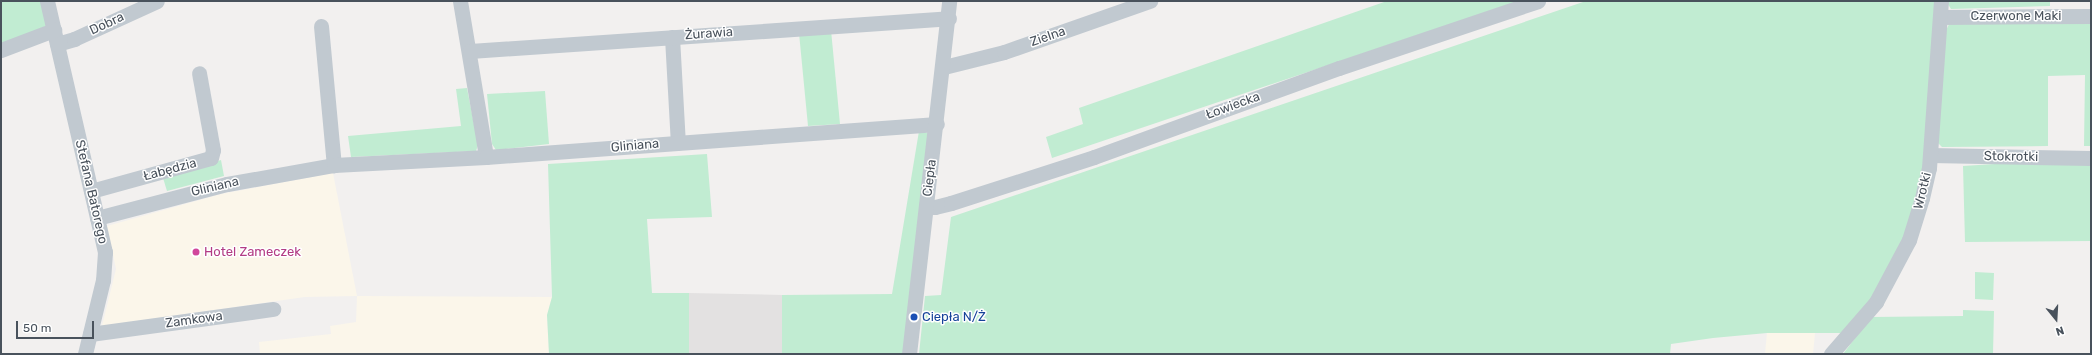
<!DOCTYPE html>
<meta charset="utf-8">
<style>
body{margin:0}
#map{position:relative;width:2092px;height:355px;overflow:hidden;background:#f2f0ef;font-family:Rubik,sans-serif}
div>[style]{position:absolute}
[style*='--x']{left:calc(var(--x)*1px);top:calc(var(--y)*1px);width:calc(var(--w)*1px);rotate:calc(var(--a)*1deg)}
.commercial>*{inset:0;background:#fbf6ea}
.education>*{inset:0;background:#e3e1e1}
.green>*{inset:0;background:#c1ecd2}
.minor>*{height:15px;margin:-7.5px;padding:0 7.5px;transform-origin:7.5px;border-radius:7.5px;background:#c1c9d0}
.dots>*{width:11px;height:11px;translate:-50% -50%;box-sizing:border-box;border:2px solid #fff;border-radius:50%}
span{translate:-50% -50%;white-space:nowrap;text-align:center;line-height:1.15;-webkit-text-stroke:3px #fff;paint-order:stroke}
.street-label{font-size:13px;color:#49525c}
.hotel-label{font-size:13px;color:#b23c85}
.left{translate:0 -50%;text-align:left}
.transit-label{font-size:13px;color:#164399}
.frame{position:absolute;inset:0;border:2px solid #49525c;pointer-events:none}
.north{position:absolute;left:2036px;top:299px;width:40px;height:40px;-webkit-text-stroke:3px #fff;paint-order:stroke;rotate:162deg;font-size:11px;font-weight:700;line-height:16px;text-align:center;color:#49525c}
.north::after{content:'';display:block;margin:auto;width:14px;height:18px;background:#49525c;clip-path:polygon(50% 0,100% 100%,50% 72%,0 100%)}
.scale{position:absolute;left:16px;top:321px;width:78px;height:18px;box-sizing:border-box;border:2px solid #49525c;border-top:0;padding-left:5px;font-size:12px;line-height:14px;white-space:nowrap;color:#49525c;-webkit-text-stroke:3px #fff;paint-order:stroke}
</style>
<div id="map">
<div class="commercial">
<i style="clip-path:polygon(333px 173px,357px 296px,552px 297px,547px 315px,549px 354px,260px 354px,259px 342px,331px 334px,330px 326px,356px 322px,357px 296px,305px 297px,102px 326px,116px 269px,107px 226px,221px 194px)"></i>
<i style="clip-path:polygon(1767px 333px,1815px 333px,1813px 354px,1765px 354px)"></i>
</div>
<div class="education">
<i style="clip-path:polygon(689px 293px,782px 295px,782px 354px,689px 354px)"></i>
</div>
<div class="green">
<i style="clip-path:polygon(1px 1px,42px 1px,46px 26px,1px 45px)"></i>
<i style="clip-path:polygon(1387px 1px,1519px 1px,1052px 158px,1046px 137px,1083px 124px,1079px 108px)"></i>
<i style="clip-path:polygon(1586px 1px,1937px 1px,1926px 158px,1901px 251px,1869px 304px,1846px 333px,1767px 333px,1713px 338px,1671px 344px,1670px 354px,919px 354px,925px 296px,941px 295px,951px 217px)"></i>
<i style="clip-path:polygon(1946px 1px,2050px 1px,2050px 6px,1951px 9px)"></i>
<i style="clip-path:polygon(2091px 20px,2091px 146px,2084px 146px,2085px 75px,2048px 76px,2048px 146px,1942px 147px,1938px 143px,1943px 37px,1950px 22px)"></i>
<i style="clip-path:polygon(831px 30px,840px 124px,808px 126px,799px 33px)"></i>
<i style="clip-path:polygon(467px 88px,478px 145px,476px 151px,351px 157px,348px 136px,461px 126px,456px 89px)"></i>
<i style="clip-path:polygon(545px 91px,549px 144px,496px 150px,492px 144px,487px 94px)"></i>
<i style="clip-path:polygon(919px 131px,928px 133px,904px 354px,782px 354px,782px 295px,892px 294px)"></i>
<i style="clip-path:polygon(707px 154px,712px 217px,647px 219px,652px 293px,689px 293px,689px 354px,549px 354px,547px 315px,552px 297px,548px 164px)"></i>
<i style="clip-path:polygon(221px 160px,224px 176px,167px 191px,163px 178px)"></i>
<i style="clip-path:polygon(2010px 163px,2091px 163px,2091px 241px,1965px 242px,1963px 166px)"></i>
<i style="clip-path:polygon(1975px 272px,1994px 273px,1993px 300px,1975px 299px)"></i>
<i style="clip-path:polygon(1963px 310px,1994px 311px,1993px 354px,1843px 354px,1871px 317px,1963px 316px)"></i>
</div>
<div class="minor">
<i style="--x:47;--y:1;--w:258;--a:77"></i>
<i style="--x:105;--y:252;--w:28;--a:94"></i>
<i style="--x:103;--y:280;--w:76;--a:103.7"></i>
<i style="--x:460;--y:1;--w:158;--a:80.5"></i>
<i style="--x:1940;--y:17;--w:151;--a:-0.4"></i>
<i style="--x:321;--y:26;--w:140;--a:84.7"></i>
<i style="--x:672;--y:37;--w:106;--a:86.8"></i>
<i style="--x:57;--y:44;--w:18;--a:-16"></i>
<i style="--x:74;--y:39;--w:91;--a:-24.6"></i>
<i style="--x:1;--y:50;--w:57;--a:-20.7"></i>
<i style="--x:470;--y:51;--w:480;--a:-3.9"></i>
<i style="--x:944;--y:67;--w:62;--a:-14"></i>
<i style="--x:1004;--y:52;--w:155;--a:-19.3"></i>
<i style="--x:1930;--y:155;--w:161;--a:1.1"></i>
<i style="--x:91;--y:191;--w:124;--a:-15.4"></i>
<i style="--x:211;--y:158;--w:8;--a:-76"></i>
<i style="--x:213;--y:150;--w:78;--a:-100.3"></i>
<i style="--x:926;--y:206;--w:9;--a:6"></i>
<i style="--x:935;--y:207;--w:16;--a:-14"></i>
<i style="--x:951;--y:203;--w:150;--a:-17.8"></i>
<i style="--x:1094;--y:157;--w:261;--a:-20"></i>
<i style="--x:1339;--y:68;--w:210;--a:-18.6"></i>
<i style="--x:97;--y:218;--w:134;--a:-14.7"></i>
<i style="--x:227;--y:184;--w:109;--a:-10.1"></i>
<i style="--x:334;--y:165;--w:152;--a:-3"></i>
<i style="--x:486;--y:157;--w:452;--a:-4.2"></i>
<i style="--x:90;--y:334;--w:185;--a:-7.8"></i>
<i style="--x:909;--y:354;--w:355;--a:-83.5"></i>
<i style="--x:1831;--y:354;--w:69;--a:-49.1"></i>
<i style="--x:1876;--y:302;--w:70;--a:-62"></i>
<i style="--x:1909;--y:240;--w:44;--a:-72.8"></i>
<i style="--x:1922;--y:198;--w:31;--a:-77"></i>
<i style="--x:1929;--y:168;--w:167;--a:-85.9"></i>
</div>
<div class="dots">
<i style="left:196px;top:252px;background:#d1479c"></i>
<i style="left:914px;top:317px;background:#1a4fb4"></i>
</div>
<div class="street-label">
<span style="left:2016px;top:16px">Czerwone Maki</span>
<span style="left:107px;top:24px;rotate:-25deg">Dobra</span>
<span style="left:709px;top:34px;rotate:-4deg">Żurawia</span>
<span style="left:1048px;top:37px;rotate:-19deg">Zielna</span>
<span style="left:1233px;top:106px;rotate:-20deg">Łowiecka</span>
<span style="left:635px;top:146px;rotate:-5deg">Gliniana</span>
<span style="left:2011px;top:157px;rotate:1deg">Stokrotki</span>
<span style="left:170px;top:170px;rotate:-15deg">Łabędzia</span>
<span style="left:930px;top:178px;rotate:-83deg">Ciepła</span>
<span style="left:215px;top:187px;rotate:-13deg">Gliniana</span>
<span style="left:1923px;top:191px;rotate:-76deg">Wrotki</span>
<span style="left:91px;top:192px;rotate:77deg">Stefana Batorego</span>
<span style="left:194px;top:320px;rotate:-8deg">Zamkowa</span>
</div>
<div class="hotel-label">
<span class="left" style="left:204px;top:252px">Hotel Zameczek</span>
</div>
<div class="transit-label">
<span class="left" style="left:922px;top:317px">Ciepła N/Ż</span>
</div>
<div class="frame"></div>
<div class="north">N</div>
<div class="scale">50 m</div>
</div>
